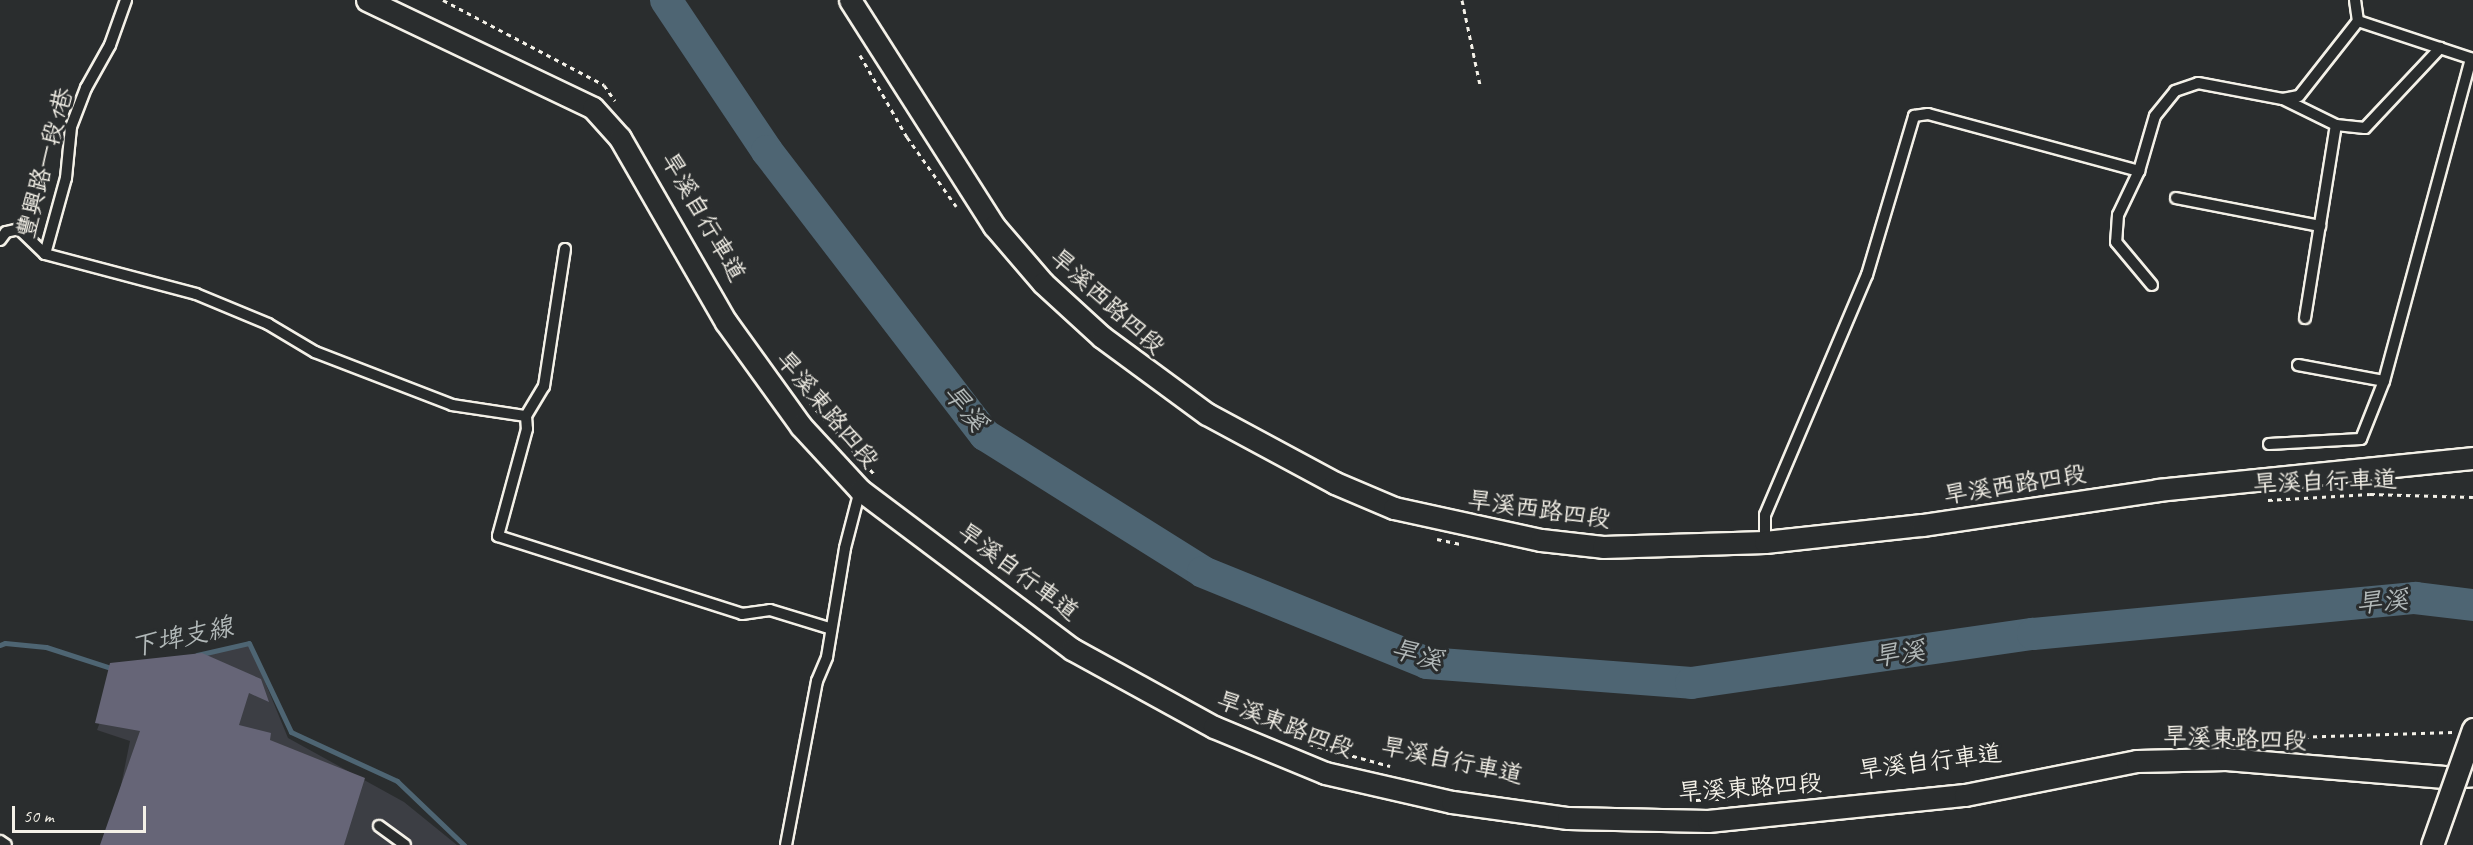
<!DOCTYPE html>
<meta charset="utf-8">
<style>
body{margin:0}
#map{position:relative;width:2473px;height:845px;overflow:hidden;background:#2a2d2e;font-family:Caveat,"LXGW WenKai TC",sans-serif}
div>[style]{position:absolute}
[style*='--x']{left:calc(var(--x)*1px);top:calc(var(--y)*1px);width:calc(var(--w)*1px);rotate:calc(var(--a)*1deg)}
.built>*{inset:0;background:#3c3e44}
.stream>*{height:5px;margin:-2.5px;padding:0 2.5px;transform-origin:2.5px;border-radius:2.5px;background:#4e6573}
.river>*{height:32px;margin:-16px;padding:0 16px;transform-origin:16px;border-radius:16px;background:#4e6573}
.building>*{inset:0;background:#666577}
.path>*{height:3px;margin-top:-1.5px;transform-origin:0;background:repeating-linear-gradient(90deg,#f4f1e8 0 4.5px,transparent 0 9px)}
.roads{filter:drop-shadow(2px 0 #f4f1e8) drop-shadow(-2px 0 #f4f1e8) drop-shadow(0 2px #f4f1e8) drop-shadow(0 -2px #f4f1e8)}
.service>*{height:10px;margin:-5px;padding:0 5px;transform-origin:5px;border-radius:5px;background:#2a2d2e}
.minor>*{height:21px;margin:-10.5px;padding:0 10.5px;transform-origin:10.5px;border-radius:10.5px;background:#2a2d2e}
.bridges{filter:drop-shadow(2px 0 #f4f1e8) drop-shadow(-2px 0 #f4f1e8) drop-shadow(0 2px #f4f1e8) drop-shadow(0 -2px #f4f1e8)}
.minor-bridge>*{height:21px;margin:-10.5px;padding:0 10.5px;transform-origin:10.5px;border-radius:10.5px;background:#2a2d2e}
span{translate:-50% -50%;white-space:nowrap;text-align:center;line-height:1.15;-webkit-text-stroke:6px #2a2d2e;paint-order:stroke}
.street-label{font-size:24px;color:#f4f1e8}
.water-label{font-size:26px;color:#b2b9b9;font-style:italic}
.scale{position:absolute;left:12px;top:806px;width:134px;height:27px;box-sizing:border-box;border:3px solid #f4f1e8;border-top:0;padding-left:8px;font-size:18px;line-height:21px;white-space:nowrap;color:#f4f1e8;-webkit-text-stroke:4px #2a2d2e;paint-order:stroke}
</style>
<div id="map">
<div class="built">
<i style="clip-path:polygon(249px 643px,288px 738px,404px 802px,457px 845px,109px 845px,130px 741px,97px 730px,119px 671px)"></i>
</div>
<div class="stream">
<i style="--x:0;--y:645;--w:5;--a:-22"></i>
<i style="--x:5;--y:643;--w:41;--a:5.6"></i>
<i style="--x:46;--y:647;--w:71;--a:17.9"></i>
<i style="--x:197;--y:655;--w:53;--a:-13"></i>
<i style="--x:249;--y:643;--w:98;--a:64.7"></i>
<i style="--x:291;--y:732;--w:117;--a:24.8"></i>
<i style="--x:397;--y:781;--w:93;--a:43.7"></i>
</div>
<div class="river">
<i style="--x:666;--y:0;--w:182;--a:56.2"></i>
<i style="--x:767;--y:151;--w:358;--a:52.5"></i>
<i style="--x:985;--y:435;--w:257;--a:32.1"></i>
<i style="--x:1203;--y:572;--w:242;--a:22.1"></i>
<i style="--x:1427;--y:663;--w:265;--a:4.3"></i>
<i style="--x:1691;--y:683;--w:345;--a:-8.2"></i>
<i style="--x:2033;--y:634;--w:384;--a:-5.4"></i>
<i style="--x:2415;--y:598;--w:58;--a:6.9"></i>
</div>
<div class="building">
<i style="clip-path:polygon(202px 653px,261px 679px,269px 702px,249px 693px,239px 725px,271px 733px,270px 740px,365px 778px,344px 845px,100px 845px,140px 731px,95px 723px,110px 663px)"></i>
</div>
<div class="path">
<i style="--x:443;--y:0;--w:182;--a:27.8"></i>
<i style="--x:604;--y:85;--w:19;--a:55"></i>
<i style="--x:1462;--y:0;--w:87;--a:78"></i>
<i style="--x:860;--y:55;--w:95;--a:60.2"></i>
<i style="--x:907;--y:137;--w:85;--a:54.6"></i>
<i style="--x:810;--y:403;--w:98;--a:47.9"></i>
<i style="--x:2268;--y:500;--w:102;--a:-3.4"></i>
<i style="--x:2370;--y:494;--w:103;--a:1.7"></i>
<i style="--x:1437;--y:539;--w:24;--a:12"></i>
<i style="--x:2232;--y:739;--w:221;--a:-1.8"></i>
<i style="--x:1309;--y:744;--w:84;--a:15.2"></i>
<i style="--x:1696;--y:800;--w:35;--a:-3"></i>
</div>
<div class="roads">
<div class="service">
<i style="--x:2355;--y:0;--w:21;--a:82"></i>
<i style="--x:2283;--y:99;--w:59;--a:26.1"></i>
<i style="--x:2336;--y:125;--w:29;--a:6"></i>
<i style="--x:2365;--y:128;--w:110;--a:-46.8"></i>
<i style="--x:2139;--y:171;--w:49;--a:115.5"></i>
<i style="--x:2118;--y:215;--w:27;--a:94"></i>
<i style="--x:2116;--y:242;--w:56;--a:50.1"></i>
<i style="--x:2176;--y:198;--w:147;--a:11"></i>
<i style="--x:0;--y:240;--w:10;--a:-53"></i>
<i style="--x:6;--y:232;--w:13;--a:-13"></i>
<i style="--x:19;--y:229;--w:36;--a:44"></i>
<i style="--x:45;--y:254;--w:79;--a:-74.6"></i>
<i style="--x:66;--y:178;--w:51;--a:-84.4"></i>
<i style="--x:71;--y:127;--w:42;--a:-69"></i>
<i style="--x:86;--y:88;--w:49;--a:-60.8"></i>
<i style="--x:110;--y:45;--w:48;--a:-70.4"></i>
<i style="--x:565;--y:249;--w:139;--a:98.7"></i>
<i style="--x:544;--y:386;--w:35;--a:121"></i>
<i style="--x:526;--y:416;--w:13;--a:86"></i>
<i style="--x:527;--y:429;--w:111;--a:105.2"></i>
<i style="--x:498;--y:536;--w:256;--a:17.7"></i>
<i style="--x:742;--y:614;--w:28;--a:-8"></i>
<i style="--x:770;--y:610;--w:62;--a:17"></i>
<i style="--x:45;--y:254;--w:156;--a:14.8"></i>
<i style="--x:196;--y:294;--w:78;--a:22.6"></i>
<i style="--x:268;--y:324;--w:55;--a:30.8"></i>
<i style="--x:315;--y:352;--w:147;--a:21.1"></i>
<i style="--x:452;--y:405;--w:75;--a:8.5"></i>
<i style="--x:2305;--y:318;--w:195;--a:-80.9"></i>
<i style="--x:2298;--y:365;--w:87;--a:10.5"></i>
<i style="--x:2269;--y:444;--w:92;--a:-3.1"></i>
<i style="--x:2361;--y:439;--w:62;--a:-68.4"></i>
<i style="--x:2384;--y:381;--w:334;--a:-74.9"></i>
<i style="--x:1765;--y:542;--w:27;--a:-90"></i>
<i style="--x:1765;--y:515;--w:261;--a:-67"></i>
<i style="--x:1867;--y:275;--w:166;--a:-73.5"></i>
<i style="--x:1914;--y:116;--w:14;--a:-8"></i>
<i style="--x:1928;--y:114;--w:219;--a:15.1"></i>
<i style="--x:2139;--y:171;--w:57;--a:-73.8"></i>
<i style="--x:2155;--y:116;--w:32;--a:-51"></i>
<i style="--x:2175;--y:91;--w:24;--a:-19"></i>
<i style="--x:2198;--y:83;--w:86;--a:10.7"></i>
<i style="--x:2283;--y:99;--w:16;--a:-11"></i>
<i style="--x:2299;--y:96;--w:95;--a:-51.8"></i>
<i style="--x:2358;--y:21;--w:121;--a:18.3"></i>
<i style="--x:379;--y:826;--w:32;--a:36"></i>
<i style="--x:0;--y:841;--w:7;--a:34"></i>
<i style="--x:786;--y:845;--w:167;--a:-79.3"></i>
<i style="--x:817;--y:681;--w:26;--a:-67"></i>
<i style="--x:827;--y:657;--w:110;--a:-80.6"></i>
<i style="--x:845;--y:548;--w:60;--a:-75.5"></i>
</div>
<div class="minor">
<i style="--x:367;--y:0;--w:250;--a:25.5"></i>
<i style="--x:593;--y:108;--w:40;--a:48"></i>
<i style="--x:620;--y:138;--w:212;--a:60.1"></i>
<i style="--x:726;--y:322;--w:128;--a:54.2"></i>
<i style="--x:801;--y:426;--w:87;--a:47.3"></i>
<i style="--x:860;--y:490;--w:265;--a:36.9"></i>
<i style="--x:1072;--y:649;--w:162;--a:28.8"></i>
<i style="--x:1214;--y:727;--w:120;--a:22.5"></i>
<i style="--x:1325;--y:773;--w:130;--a:12.9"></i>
<i style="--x:1452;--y:802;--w:117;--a:7.9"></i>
<i style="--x:1568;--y:818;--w:140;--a:1.2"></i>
<i style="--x:1708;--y:821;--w:258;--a:-5.8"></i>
<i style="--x:1965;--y:795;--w:175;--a:-11.2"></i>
<i style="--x:2137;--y:761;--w:89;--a:-1.3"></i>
<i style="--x:2226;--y:759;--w:222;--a:4.7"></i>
<i style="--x:2447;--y:777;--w:26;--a:-4"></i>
<i style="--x:850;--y:0;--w:268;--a:57.5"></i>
<i style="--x:994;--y:226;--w:75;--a:49.3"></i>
<i style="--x:1043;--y:283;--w:80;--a:42.5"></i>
<i style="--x:1102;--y:337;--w:130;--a:36.3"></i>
<i style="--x:1207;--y:414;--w:145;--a:28.3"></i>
<i style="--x:1335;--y:483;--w:64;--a:23"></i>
<i style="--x:1394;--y:508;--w:150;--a:12.3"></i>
<i style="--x:1541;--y:540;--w:62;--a:6.4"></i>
<i style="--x:1603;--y:547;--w:162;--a:-1.8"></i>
<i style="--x:1765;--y:542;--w:158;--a:-6.2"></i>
<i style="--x:1922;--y:525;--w:239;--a:-8.4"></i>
<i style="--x:2158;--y:490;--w:317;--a:-5.8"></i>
</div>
</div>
<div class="bridges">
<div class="minor-bridge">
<i style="--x:2432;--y:845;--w:123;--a:-70.5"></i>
</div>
</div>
<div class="street-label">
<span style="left:45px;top:163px;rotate:-75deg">豐興路一段1巷</span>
<span style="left:703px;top:217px;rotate:60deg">旱溪自行車道</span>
<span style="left:1107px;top:302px;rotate:42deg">旱溪西路四段</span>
<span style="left:827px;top:410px;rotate:50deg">旱溪東路四段</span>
<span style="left:2325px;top:482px;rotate:-2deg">旱溪自行車道</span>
<span style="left:2015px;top:485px;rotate:-9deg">旱溪西路四段</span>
<span style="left:1539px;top:510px;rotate:8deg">旱溪西路四段</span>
<span style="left:1018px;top:572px;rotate:37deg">旱溪自行車道</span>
<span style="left:1285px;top:725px;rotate:21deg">旱溪東路四段</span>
<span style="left:2235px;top:739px;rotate:2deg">旱溪東路四段</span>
<span style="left:1452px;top:761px;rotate:12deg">旱溪自行車道</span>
<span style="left:1930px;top:762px;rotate:-7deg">旱溪自行車道</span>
<span style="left:1750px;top:788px;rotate:-4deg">旱溪東路四段</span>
</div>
<div class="water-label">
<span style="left:965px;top:408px;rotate:51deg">旱溪</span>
<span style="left:2382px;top:602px;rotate:-5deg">旱溪</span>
<span style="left:182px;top:637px;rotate:-12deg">下埤支線</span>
<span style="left:1899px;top:654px;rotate:-8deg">旱溪</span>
<span style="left:1417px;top:655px;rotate:16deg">旱溪</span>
</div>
<div class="scale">50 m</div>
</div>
